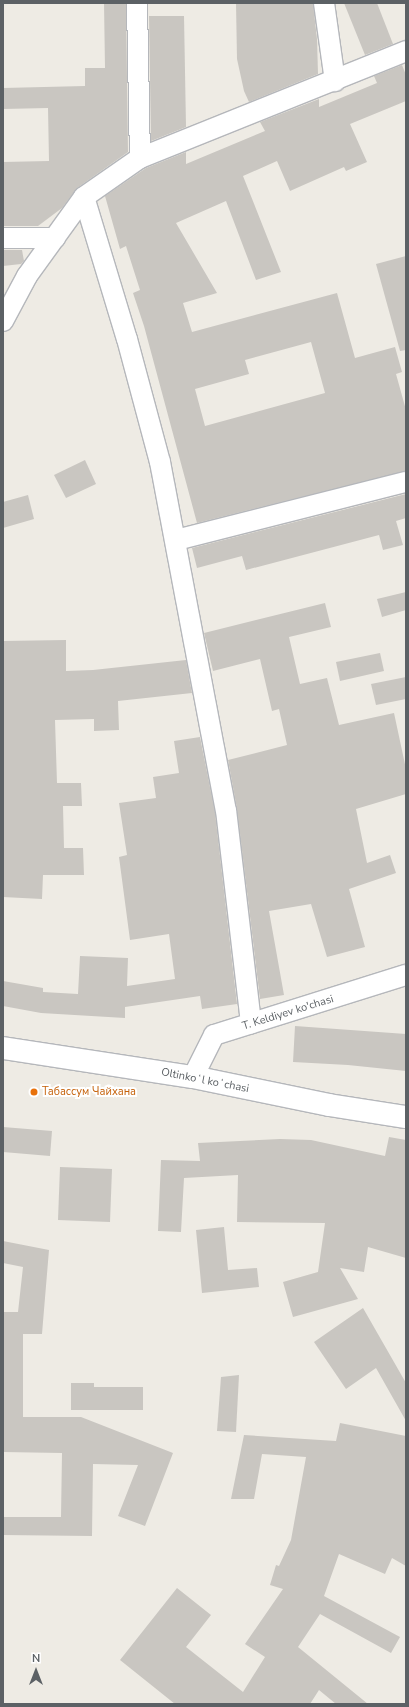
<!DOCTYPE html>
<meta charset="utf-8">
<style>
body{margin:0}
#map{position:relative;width:409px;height:1707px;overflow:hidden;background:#eeebe4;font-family:"Nunito Sans",sans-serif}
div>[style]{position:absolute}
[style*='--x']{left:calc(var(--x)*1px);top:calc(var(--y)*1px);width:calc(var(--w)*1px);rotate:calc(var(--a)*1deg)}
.building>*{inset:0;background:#c9c6c1}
.roads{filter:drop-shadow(1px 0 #b5b7bb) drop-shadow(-1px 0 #b5b7bb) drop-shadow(0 1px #b5b7bb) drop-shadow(0 -1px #b5b7bb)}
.street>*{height:20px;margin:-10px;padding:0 10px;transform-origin:10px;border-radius:10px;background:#fff}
.secondary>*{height:22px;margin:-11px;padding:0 11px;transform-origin:11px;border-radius:11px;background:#fff}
.dots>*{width:11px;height:11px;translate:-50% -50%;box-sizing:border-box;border:2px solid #fff;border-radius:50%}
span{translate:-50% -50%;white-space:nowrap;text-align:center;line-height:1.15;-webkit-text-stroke:4px #fff;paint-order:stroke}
.street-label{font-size:11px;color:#5c6165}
.food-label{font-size:11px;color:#c56008}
.left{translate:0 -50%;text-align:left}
.frame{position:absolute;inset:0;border:4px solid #5c6165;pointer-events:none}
.north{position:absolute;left:16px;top:1651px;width:40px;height:40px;-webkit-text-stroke:3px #fff;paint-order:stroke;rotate:0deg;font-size:11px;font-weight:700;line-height:16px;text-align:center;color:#5c6165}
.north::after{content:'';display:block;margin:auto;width:14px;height:18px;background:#5c6165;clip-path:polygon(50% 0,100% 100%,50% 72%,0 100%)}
</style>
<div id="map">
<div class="building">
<i style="clip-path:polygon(104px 3px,126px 3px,128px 152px,77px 188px,62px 208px,38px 226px,3px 226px,3px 162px,49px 161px,48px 108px,3px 109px,3px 88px,85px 86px,85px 68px,105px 68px)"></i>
<i style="clip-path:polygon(236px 3px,313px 3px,317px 39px,318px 74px,249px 102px,244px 91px,237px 59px)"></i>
<i style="clip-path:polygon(344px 3px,377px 3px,393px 44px,365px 55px)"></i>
<i style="clip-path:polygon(149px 16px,184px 16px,186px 127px,151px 141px)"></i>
<i style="clip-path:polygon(evenodd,402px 65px,406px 75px,406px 101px,350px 124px,367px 162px,346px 171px,344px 167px,290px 191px,277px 161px,243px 176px,281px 272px,256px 280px,226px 201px,176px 223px,217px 293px,183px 303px,192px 332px,337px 293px,355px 358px,395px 347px,402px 372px,396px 374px,406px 410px,406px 471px,197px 523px,144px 326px,133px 293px,140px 290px,126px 246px,120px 249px,105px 196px,146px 168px,186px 152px,186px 164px,265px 131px,260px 122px,319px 99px,319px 107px,377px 83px,374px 76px,402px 65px,311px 342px,325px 393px,205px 426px,195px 389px,249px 374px,245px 360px,311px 342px)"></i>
<i style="clip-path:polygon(3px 250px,22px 250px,24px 261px,21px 264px,3px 266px)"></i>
<i style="clip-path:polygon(406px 256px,406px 350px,400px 351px,376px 264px)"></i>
<i style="clip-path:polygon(85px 460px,96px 484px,66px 498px,54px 475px)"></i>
<i style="clip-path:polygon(406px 494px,406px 518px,396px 521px,403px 545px,383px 550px,379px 535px,246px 570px,242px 556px,197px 568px,192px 548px)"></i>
<i style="clip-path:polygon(28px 495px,34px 519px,3px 528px,3px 502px)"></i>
<i style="clip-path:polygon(406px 592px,406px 610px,382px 617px,377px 599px)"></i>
<i style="clip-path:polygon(325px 603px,331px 627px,289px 637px,300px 684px,327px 678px,339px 725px,394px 713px,406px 769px,406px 794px,356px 809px,367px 863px,390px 855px,396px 873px,349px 889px,365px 947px,327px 957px,311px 904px,269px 911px,284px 995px,260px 999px,237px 809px,228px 760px,287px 745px,279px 709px,272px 711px,260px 659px,213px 671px,204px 633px)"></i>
<i style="clip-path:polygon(66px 640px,66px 671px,93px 670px,186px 660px,192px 693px,118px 701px,119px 730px,94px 731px,94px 719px,55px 720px,57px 783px,81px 783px,82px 806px,63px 806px,64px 848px,83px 848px,84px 875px,43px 875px,42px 899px,3px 897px,3px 641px)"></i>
<i style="clip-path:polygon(380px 653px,384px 671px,340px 681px,336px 662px)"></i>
<i style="clip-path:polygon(406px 677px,406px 699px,376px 705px,371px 684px)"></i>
<i style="clip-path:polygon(200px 737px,215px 812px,237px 1004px,202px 1009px,200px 996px,125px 1007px,125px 1018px,41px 1013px,3px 1006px,3px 981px,43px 988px,43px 992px,78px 994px,80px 956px,128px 958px,127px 986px,175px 979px,169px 934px,130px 940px,119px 857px,127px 855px,119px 803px,156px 798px,153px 777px,179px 773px,174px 741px)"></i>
<i style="clip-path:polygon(295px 1026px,406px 1034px,406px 1071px,348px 1065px,293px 1062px)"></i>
<i style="clip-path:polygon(3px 1127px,52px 1131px,50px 1156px,3px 1152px)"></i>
<i style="clip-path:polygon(389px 1137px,406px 1140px,406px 1258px,368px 1247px,364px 1272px,340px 1268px,358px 1299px,293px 1317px,283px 1282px,318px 1272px,325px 1223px,237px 1222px,238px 1175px,184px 1178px,181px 1232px,158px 1231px,161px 1160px,200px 1161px,198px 1143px,280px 1139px,311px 1140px,385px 1156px)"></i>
<i style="clip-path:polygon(60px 1167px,112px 1169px,110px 1222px,58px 1220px)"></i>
<i style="clip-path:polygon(224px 1227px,228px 1270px,257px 1268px,259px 1287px,202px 1293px,196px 1230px)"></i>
<i style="clip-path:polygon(3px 1241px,49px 1250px,42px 1334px,23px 1334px,23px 1417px,81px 1417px,173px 1453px,145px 1526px,118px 1516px,138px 1465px,93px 1464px,92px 1536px,3px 1535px,3px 1517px,61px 1517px,62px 1453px,3px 1452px,3px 1312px,18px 1312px,23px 1267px,3px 1263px)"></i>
<i style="clip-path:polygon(363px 1308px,406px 1383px,406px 1421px,376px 1368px,346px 1389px,314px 1342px)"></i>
<i style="clip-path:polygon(239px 1375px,236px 1432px,217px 1431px,221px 1377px)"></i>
<i style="clip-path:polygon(71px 1383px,94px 1383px,94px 1387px,143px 1387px,143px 1410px,71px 1410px)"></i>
<i style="clip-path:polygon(340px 1423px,406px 1436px,406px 1566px,392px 1558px,385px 1574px,339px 1554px,324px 1596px,400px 1637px,391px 1653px,320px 1614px,298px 1647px,368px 1704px,336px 1704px,319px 1690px,310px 1704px,175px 1704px,120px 1660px,177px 1588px,211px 1615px,186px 1647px,243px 1692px,265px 1657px,245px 1644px,283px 1589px,270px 1585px,276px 1565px,279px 1566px,291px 1540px,306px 1457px,262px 1454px,254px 1499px,231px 1499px,244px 1435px,336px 1441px)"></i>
</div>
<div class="roads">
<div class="street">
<i style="--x:137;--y:3;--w:155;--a:88.9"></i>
<i style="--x:324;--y:3;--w:79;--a:82"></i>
<i style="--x:84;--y:197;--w:148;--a:73.2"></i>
<i style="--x:127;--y:339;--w:127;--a:75"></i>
<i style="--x:160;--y:462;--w:354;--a:79.3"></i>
<i style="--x:226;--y:810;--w:215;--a:83.3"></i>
<i style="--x:3;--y:238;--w:52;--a:0"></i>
<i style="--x:3;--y:321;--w:51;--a:-61.9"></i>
<i style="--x:27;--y:276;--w:97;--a:-54.2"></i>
<i style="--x:84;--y:197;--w:68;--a:-34.9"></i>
<i style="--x:140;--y:158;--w:287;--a:-21.9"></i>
<i style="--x:176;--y:540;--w:237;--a:-14.2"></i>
<i style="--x:193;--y:1077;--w:47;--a:-63.4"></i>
<i style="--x:214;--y:1035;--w:201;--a:-17.4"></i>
</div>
<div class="secondary">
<i style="--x:3;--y:1048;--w:192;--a:8.7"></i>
<i style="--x:193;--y:1077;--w:139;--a:11.6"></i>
<i style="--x:329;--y:1105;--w:78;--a:8.9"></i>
</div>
</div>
<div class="dots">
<i style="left:34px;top:1092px;background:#e8710a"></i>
</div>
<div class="street-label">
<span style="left:288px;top:1013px;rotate:-17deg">T. Keldiyev ko'chasi</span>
<span style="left:205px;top:1081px;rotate:11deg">Oltinkoʻl koʻchasi</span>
</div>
<div class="food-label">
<span class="left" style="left:42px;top:1092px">Табассум Чайхана</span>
</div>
<div class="frame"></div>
<div class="north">N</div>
</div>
